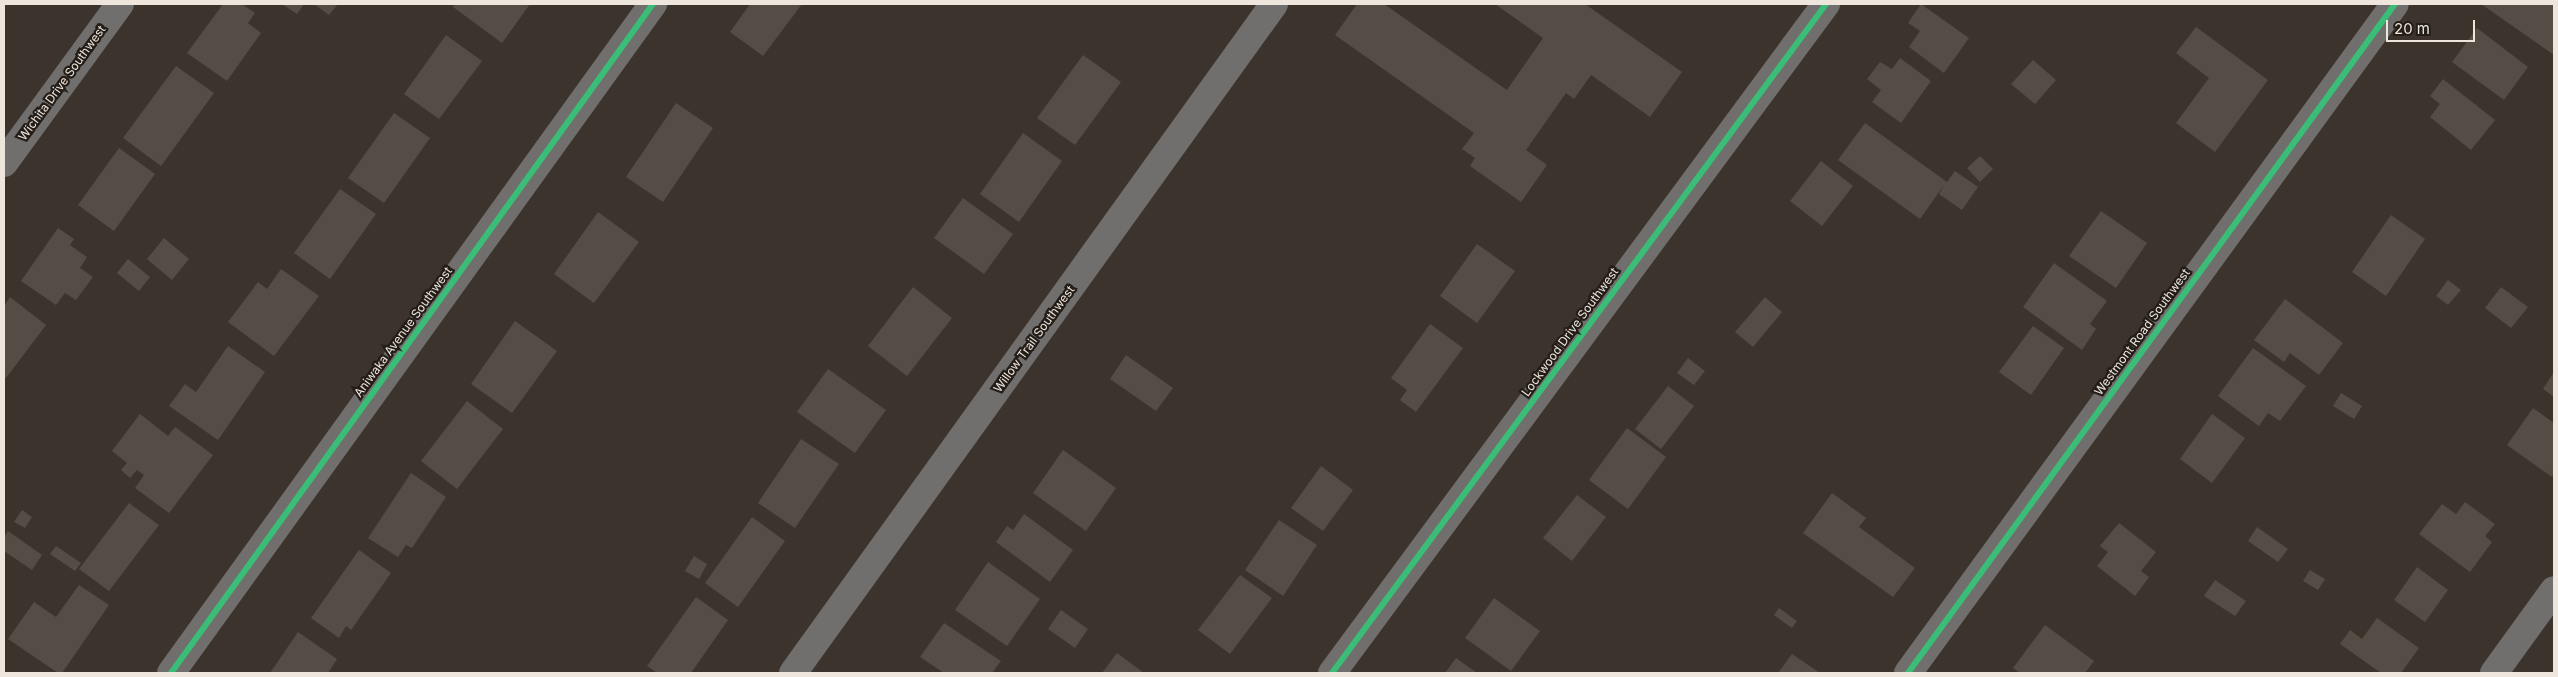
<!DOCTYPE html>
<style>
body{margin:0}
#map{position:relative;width:2558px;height:677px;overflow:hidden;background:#3c342c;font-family:Inter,sans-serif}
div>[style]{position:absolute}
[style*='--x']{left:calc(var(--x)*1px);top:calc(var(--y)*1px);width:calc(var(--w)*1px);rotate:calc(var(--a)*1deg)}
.building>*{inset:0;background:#534d46}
.minor>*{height:28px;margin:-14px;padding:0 14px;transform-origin:14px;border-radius:14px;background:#706f6e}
.cycleway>*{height:6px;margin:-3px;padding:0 3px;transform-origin:3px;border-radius:3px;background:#3abd76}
span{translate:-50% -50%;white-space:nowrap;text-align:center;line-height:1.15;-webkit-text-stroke:4.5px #231d17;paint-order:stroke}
.street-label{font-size:12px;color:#eee5dd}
.frame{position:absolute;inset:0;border:5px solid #eee5dd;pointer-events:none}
.scale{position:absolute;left:2386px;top:20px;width:89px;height:22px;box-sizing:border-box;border:2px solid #eee5dd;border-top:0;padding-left:6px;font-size:15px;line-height:18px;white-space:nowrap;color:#eee5dd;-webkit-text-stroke:4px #231d17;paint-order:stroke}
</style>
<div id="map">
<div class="building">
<i style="clip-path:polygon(223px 4px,242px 4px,255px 13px,248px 23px,261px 33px,227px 81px,187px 53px)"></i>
<i style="clip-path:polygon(282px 4px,304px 4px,297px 14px)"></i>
<i style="clip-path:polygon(314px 4px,338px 4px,329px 15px)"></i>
<i style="clip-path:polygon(455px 4px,530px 4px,502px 43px,453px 7px)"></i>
<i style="clip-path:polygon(750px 4px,802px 4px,763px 56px,730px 32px)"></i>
<i style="clip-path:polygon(1357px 4px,1384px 4px,1507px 90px,1543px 38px,1495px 4px,1585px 4px,1682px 72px,1650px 117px,1591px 75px,1574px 99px,1566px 93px,1526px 150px,1547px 165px,1521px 202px,1470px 166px,1475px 158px,1462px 149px,1474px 133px,1335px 35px)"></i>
<i style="clip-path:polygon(1921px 4px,1969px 38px,1944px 73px,1909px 47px,1920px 31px,1908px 23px)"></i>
<i style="clip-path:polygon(2481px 4px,2554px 5px,2554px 55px)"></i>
<i style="clip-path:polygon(2196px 27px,2268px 80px,2215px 152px,2176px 123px,2209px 78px,2176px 53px)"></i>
<i style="clip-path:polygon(2477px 28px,2528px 67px,2504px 100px,2452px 62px)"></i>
<i style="clip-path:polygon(446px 35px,482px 61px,439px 119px,404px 94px)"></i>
<i style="clip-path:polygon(1083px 55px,1121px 82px,1075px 145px,1037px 118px)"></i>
<i style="clip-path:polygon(1900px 58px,1931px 81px,1901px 123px,1872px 102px,1881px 90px,1867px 79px,1880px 62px,1892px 69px)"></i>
<i style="clip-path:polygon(2033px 60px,2056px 80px,2035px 104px,2011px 84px)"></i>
<i style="clip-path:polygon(176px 66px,214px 93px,161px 166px,123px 138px)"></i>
<i style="clip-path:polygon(2443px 79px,2495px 120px,2471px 150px,2430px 117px,2440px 104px,2430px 96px)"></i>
<i style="clip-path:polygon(676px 103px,713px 128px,663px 202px,626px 177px)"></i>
<i style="clip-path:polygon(394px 113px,430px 138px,384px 203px,348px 178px)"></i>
<i style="clip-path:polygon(1865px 123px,1947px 182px,1955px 171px,1978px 187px,1962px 210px,1939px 194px,1944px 185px,1920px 219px,1838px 160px)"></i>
<i style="clip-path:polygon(1023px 133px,1062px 161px,1019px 222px,980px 194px)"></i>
<i style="clip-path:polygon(119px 148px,155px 174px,114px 231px,78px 205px)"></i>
<i style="clip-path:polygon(1980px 156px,1993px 169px,1980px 182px,1967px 168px)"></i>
<i style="clip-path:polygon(1821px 161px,1853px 186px,1822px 226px,1790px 201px)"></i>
<i style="clip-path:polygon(340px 189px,376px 214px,330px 279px,294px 253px)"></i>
<i style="clip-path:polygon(963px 198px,1013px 234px,984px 274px,934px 238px)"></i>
<i style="clip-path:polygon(2101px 211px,2147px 243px,2116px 288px,2069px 256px)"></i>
<i style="clip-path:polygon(598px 212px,639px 242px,594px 303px,554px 274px)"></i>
<i style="clip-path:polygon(2391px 215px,2425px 239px,2386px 296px,2352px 272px)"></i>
<i style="clip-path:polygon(58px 228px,74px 239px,70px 245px,87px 257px,80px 268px,93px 277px,76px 300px,65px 293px,56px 305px,21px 281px)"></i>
<i style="clip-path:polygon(164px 238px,189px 259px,172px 280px,147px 259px)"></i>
<i style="clip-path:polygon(1477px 244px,1515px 271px,1477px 323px,1440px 296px)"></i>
<i style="clip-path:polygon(128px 259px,150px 277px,139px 291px,117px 273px)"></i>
<i style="clip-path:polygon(2054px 263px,2107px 301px,2090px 324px,2096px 329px,2082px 350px,2023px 307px)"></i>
<i style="clip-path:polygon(281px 269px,319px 296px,274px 356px,228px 322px,258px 282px,267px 289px)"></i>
<i style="clip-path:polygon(2448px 280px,2461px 290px,2448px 305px,2436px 296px)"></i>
<i style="clip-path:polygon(913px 287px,952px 318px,907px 376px,868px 346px)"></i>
<i style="clip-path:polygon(2501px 287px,2528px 307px,2511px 328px,2485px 308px)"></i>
<i style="clip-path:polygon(10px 297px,46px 325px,6px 378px,4px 377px,4px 306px)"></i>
<i style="clip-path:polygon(1765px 297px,1782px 312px,1753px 347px,1735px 332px)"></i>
<i style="clip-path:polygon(2285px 299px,2343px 343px,2319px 375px,2290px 353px,2284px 362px,2254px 340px)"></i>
<i style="clip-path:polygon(515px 321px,557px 351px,512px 413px,471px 384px)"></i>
<i style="clip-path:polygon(1430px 324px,1463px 348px,1416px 412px,1400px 400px,1407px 390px,1391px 378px)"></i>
<i style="clip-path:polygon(2033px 326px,2064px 348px,2031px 395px,1999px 372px)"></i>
<i style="clip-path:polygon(228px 346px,265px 372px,218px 440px,169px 406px,185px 384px,196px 392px)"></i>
<i style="clip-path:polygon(2253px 348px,2306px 386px,2280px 421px,2268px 413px,2259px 426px,2218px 396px)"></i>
<i style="clip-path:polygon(1126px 355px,1173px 388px,1156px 411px,1110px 379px)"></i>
<i style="clip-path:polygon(1688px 358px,1705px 371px,1694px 385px,1677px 373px)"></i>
<i style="clip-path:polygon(828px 369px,886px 410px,855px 453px,797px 412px)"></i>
<i style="clip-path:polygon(2554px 372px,2554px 397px,2543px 389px)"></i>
<i style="clip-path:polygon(1668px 386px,1694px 406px,1661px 449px,1635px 429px)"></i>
<i style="clip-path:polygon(2341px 393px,2362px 406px,2354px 419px,2333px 406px)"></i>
<i style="clip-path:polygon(467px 401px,503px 429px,457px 489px,421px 461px)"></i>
<i style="clip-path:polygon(2533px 408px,2554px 423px,2554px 473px,2552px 477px,2507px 445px)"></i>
<i style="clip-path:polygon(140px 414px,168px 436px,175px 427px,213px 455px,169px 513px,135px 488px,144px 475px,137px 470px,130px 478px,121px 470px,127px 463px,112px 451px)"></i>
<i style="clip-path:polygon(2212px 414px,2245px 438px,2212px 483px,2180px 459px)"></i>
<i style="clip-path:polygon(1627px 428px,1666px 457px,1628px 509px,1589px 480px)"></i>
<i style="clip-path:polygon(801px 439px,839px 464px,795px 528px,758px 503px)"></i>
<i style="clip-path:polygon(1063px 450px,1116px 488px,1086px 531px,1033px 493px)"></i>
<i style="clip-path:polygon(1321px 466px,1353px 490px,1323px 531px,1291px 508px)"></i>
<i style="clip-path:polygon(411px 473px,446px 497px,412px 548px,406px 545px,398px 557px,368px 538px)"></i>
<i style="clip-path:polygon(1832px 493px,1866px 518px,1859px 527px,1915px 568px,1893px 597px,1803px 533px)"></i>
<i style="clip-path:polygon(1577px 495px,1606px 517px,1572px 561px,1543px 538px)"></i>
<i style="clip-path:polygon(2465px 502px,2495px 524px,2485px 536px,2492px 542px,2470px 572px,2419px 534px,2442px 504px,2456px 514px)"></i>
<i style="clip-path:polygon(129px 503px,159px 525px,109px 591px,79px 569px)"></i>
<i style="clip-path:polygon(22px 510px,32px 517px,25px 528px,14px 522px)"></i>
<i style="clip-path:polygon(1024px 514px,1073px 550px,1050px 582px,996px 542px,1007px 526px,1013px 530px)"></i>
<i style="clip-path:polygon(752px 517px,785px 541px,738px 607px,705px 583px)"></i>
<i style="clip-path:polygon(1279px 520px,1317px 545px,1283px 596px,1245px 570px)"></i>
<i style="clip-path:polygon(2119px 523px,2156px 552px,2141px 571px,2149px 577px,2135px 596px,2097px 566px,2108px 552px,2100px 546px)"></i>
<i style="clip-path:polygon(2257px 527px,2288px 549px,2278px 562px,2248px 541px)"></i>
<i style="clip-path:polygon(8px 531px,42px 555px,32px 570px,4px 551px,4px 537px)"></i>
<i style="clip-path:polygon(56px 546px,81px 563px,75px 571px,50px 554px)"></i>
<i style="clip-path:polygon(359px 550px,391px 573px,351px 630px,346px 626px,339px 638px,311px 618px)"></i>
<i style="clip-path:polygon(694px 556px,707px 564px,699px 579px,685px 571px)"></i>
<i style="clip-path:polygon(988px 562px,1040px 599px,1007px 646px,955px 610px)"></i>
<i style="clip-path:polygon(2417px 567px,2448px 590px,2425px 622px,2394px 600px)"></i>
<i style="clip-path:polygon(2310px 570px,2325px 579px,2318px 590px,2303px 581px)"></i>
<i style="clip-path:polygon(1240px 575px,1272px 598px,1230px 654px,1198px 630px)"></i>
<i style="clip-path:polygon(2215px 580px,2246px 601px,2235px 616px,2204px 596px)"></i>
<i style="clip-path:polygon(79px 585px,109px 605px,62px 673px,58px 673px,8px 639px,34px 602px,56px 617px)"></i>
<i style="clip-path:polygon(696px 597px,728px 620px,691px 673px,657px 673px,647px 666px)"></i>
<i style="clip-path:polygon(1494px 598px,1540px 631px,1511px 671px,1465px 638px)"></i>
<i style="clip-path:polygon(1779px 608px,1797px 621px,1792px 628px,1774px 615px)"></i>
<i style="clip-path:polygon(1061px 610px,1088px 629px,1075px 648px,1048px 629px)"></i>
<i style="clip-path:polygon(2377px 618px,2419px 648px,2401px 673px,2381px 673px,2340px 644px,2350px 630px,2362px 639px)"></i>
<i style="clip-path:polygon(944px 623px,1001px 661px,992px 673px,944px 673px,920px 657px)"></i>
<i style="clip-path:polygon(2045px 625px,2094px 661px,2085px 673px,2020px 673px,2013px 668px)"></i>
<i style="clip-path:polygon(298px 632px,337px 659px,328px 673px,270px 673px)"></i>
<i style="clip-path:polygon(1117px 653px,1144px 673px,1102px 673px)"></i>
<i style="clip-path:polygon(1792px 654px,1820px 673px,1778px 673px)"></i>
<i style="clip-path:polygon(1456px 658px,1477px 673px,1445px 673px)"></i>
</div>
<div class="minor">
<i style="--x:4;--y:163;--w:197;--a:-53.9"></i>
<i style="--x:171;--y:673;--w:825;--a:-54.23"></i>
<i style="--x:793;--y:673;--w:824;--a:-54.28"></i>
<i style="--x:1332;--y:673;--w:832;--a:-53.56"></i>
<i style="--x:1908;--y:673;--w:827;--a:-53.95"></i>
<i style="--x:2494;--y:673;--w:102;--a:-54.1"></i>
</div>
<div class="cycleway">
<i style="--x:171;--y:673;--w:825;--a:-54.23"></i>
<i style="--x:1332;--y:673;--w:832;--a:-53.56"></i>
<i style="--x:1908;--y:673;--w:827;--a:-53.95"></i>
</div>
<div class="street-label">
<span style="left:62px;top:83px;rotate:-54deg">Wichita Drive Southwest</span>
<span style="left:403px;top:332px;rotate:-54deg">Aniwaka Avenue Southwest</span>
<span style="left:1570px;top:332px;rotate:-54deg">Lockwood Drive Southwest</span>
<span style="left:2142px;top:332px;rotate:-54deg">Westmont Road Southwest</span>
<span style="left:1034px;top:339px;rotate:-54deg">Willow Trail Southwest</span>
</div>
<div class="frame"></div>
<div class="scale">20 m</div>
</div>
